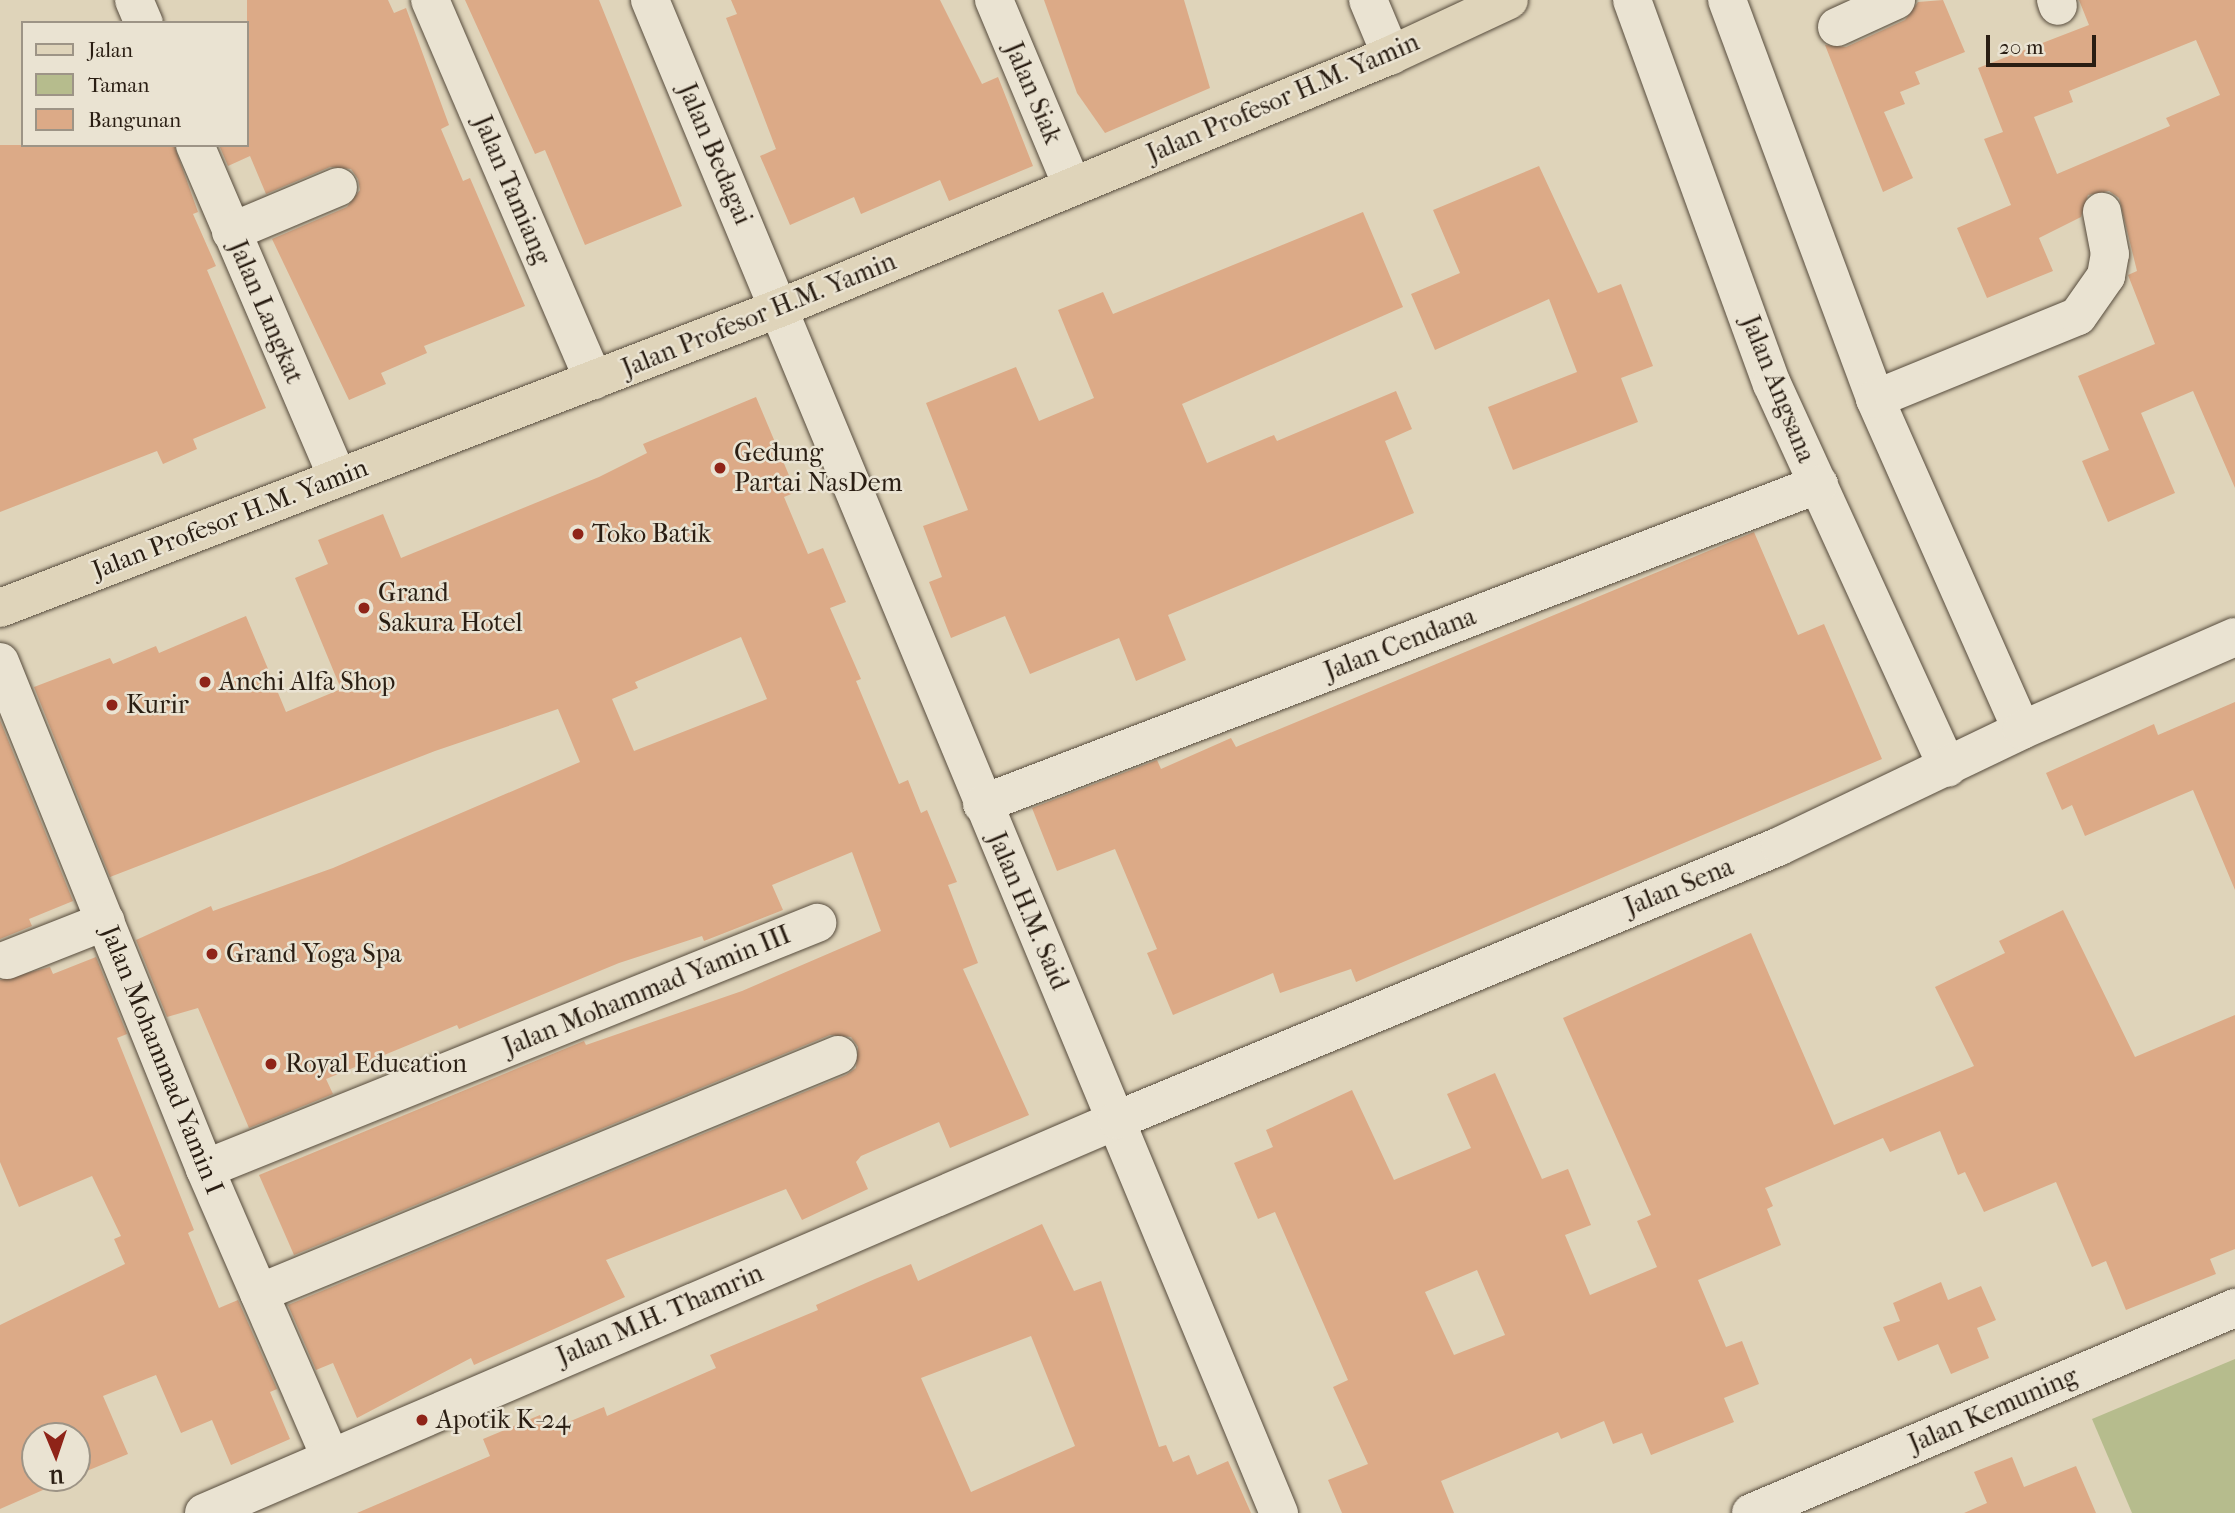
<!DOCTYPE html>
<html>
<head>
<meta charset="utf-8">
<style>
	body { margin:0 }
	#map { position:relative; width:2235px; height:1513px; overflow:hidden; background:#dfd4ba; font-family:"IM FELL French Canon",serif }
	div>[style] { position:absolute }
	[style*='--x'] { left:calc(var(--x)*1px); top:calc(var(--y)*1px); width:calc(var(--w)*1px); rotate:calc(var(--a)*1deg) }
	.green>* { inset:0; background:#b6bc8d }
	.building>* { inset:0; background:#dcaa87 }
	.roads { filter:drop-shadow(0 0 2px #574c3d) drop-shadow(0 0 2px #574c3d) }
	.minor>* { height:38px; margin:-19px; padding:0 19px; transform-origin:19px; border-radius:19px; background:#eae3d2 }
	.major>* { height:38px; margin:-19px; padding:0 19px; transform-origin:19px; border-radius:19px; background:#dfd4ba }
	.dots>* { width:19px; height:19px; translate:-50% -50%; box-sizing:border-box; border:4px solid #eae3d2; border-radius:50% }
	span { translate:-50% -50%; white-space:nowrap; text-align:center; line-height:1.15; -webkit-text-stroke:5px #eae3d2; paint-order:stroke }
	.street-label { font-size:26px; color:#2a1e13 }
	.poi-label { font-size:26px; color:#2a1e13 }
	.left { translate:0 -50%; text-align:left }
	.legend { position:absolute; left:21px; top:21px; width:228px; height:126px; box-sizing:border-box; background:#eae3d2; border:2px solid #9d9486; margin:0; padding:9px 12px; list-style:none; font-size:21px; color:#2a1e13 }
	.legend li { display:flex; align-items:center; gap:14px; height:35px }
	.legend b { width:35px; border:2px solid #9d9486 }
	.north { position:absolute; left:21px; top:1422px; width:70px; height:70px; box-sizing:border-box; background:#eae3d2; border:2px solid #9d9486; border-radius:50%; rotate:178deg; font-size:19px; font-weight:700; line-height:28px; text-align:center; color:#2a1e13 }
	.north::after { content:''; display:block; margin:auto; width:24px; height:32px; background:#8f2418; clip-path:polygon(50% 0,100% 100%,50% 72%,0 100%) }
	.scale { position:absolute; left:1986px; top:35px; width:110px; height:32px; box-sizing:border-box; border:4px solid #2a1e13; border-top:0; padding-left:9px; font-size:21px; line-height:24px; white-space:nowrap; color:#2a1e13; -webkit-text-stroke:5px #eae3d2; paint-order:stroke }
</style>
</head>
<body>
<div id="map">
	<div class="green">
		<div style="clip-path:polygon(2235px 1359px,2235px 1513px,2132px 1513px,2092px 1419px)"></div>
	</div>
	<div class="building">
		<div style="clip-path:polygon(247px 0,388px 0,394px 13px,406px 8px,449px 125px,441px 129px,463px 181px,470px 178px,525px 306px,424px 346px,427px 353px,381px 373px,386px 384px,349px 400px,272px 239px,347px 207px,360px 190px,358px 179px,351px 169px,330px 167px,266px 194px,250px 156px,228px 166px,219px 145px,247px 145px)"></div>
		<div style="clip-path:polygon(465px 0,599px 0,682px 206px,585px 245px,545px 150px,535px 154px)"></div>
		<div style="clip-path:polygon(731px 0,940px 0,982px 84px,998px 77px,1033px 166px,949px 201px,940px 180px,861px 214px,854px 197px,790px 225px,760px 156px,776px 149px,726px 18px,737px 14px)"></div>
		<div style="clip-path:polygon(1044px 0,1184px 0,1210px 88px,1105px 133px,1077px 93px)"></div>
		<div style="clip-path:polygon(1943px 0,1965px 52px,1915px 72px,1920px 84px,1900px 92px,1905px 104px,1884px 112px,1913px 178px,1883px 192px,1825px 45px,1846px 47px,1905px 20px,1918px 2px)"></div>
		<div style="clip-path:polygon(evenodd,2079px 0,2235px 0,2235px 488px,2193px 391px,2141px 413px,2175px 493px,2108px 522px,2082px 461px,2109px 450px,2078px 376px,2155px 344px,2128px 275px,2137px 271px,2119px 198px,2109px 191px,2088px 195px,2081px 217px,2039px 238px,2053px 271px,1987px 298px,1957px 228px,2011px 205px,1984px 139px,2003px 132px,1978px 68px,2089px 25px,2079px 0,2196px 40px,2220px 95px,2166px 118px,2170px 126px,2057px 174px,2034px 117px,2073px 102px,2069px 91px,2196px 40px)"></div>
		<div style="clip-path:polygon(0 145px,174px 145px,198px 212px,193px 214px,216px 266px,207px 270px,266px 408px,193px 439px,197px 449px,163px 464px,157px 451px,0 512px)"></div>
		<div style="clip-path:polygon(1539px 166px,1598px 293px,1621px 284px,1653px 366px,1621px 378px,1638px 422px,1513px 470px,1488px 407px,1577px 372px,1549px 299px,1435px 350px,1411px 294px,1460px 273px,1433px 210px)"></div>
		<div style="clip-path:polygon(1363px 212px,1403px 307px,1182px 404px,1207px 463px,1274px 435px,1277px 441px,1396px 391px,1412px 429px,1385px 441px,1414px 513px,1168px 615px,1186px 660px,1136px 681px,1119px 638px,1030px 674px,1005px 616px,951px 638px,929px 582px,942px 577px,923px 526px,968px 510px,926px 403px,1016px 367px,1039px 421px,1094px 398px,1058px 310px,1103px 292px,1113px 314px)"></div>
		<div style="clip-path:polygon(evenodd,756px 397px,796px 492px,784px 497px,808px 554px,823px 548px,846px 602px,830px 608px,861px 679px,856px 681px,899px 784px,908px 780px,921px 813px,927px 810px,957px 882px,948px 885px,978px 963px,963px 969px,1029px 1115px,950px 1148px,939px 1122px,861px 1156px,856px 1162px,868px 1189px,802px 1220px,786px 1189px,606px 1260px,625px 1297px,474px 1365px,471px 1358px,357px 1418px,333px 1363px,316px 1370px,288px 1305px,846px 1075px,856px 1068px,858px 1047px,851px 1037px,830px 1035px,294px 1255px,259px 1175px,584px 1041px,586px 1045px,742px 991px,881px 931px,852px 852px,772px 885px,783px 910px,704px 941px,702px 936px,619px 963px,459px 1029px,457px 1025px,326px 1079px,333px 1094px,249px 1128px,198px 1008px,167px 1017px,136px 940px,211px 906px,213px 911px,333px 868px,580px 762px,558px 709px,435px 751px,110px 877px,34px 687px,110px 658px,113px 664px,156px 646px,159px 653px,246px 616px,286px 712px,341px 689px,295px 578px,328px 564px,318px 540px,383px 514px,401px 558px,599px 477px,647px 453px,643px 444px,756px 397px,741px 637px,767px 699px,634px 751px,612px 699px,638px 688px,635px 682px,741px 637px)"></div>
		<div style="clip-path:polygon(1754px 532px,1798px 635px,1824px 624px,1882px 759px,1356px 982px,1351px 969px,1280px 993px,1273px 973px,1173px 1015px,1147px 953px,1157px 949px,1115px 849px,1057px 871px,1032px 808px,1157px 760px,1161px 769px,1231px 738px,1236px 747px)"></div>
		<div style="clip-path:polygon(2235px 702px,2235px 890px,2193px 790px,2085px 836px,2072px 805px,2062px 810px,2046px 773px,2154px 724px,2158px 735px)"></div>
		<div style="clip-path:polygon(0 720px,73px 901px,29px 919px,32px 926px,0 939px)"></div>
		<div style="clip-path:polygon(evenodd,2063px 910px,2135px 1057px,2235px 1015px,2235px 1249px,2210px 1259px,2216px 1274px,2126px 1310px,2106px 1261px,2092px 1267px,2056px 1182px,1984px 1212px,1965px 1172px,1958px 1175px,1940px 1131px,1890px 1152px,1883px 1138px,1765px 1188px,1773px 1206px,1767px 1209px,1781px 1245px,1698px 1280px,1726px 1347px,1742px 1341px,1759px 1384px,1724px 1398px,1734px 1422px,1651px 1455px,1642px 1433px,1613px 1444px,1604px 1421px,1561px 1439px,1558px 1432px,1441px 1481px,1454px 1513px,1342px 1513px,1328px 1480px,1368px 1464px,1333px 1387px,1348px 1380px,1275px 1212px,1258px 1219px,1234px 1163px,1273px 1147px,1266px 1130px,1352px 1090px,1394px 1180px,1471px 1148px,1447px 1094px,1495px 1073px,1542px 1179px,1568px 1169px,1591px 1225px,1565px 1235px,1590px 1295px,1657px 1267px,1637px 1221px,1651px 1215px,1563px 1018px,1751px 933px,1834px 1125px,1974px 1066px,1935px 987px,2005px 953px,1999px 941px,2063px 910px,1477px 1270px,1505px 1335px,1454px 1355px,1425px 1292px,1477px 1270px)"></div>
		<div style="clip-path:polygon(96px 957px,127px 1034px,117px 1038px,194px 1230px,188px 1233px,219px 1308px,238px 1300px,277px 1389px,270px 1392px,290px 1439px,231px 1465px,212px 1420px,181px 1433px,156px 1375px,103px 1396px,128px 1454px,77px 1475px,77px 1436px,35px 1436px,35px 1478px,70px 1478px,0 1509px,0 1325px,125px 1264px,114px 1239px,121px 1236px,92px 1176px,19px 1207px,0 1162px,0 980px,50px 967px,53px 974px)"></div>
		<div style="clip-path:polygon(evenodd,1042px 1224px,1074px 1291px,1101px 1281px,1159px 1447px,1166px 1445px,1173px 1462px,1189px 1455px,1197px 1475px,1228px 1461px,1251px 1513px,357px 1513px,490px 1456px,483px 1439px,540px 1415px,547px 1431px,604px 1407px,607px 1416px,716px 1368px,710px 1355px,818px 1310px,816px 1305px,875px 1279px,911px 1264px,918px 1281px,1042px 1224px,1031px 1336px,1075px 1446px,971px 1492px,921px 1378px,1031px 1336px)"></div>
		<div style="clip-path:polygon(1941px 1282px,1948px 1300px,1981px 1286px,1996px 1320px,1977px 1328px,1989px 1358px,1951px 1374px,1938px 1344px,1898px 1361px,1883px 1327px,1900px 1321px,1893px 1303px)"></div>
		<div style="clip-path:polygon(2012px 1457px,2024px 1487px,2076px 1466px,2096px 1513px,1964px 1513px,1987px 1503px,1974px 1472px)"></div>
	</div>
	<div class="roads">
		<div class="minor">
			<div style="--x:134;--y:0;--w:25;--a:67"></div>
			<div style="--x:430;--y:0;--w:414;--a:66.7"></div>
			<div style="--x:650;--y:0;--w:1639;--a:67.43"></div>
			<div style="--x:994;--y:0;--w:202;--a:67.2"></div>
			<div style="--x:1368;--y:0;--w:60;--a:67.3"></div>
			<div style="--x:1632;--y:0;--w:409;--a:70"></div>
			<div style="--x:1772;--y:384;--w:422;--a:65.4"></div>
			<div style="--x:1727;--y:0;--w:426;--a:69.6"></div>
			<div style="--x:1875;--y:399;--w:362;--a:66.1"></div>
			<div style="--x:2056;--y:0;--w:6;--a:72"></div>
			<div style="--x:1837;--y:27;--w:65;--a:-24.6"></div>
			<div style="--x:195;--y:145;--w:362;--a:66.8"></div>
			<div style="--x:231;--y:232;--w:116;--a:-22.8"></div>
			<div style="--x:1875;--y:399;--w:219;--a:-22.2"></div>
			<div style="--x:2078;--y:316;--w:49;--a:-55"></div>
			<div style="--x:2106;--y:276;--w:22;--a:-80"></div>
			<div style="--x:2110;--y:254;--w:43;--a:-100.8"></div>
			<div style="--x:0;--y:662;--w:547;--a:67.98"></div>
			<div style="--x:205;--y:1169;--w:313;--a:66.5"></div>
			<div style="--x:982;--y:804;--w:896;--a:-20.92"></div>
			<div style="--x:7;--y:960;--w:106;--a:-21.5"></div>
			<div style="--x:205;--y:1169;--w:660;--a:-21.9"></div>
			<div style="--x:259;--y:1293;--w:626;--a:-22.35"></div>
			<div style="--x:204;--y:1513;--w:994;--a:-23.29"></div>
			<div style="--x:1117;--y:1120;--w:717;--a:-22.45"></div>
			<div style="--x:1780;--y:846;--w:268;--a:-25.6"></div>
			<div style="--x:2022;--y:730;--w:232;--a:-23.6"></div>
			<div style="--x:1751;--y:1513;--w:526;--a:-22.96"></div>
		</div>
		<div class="major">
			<div style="--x:0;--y:608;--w:836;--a:-21.04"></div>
			<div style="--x:780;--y:308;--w:661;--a:-22.49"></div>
			<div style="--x:1391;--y:55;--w:130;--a:-25"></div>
		</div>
	</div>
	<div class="dots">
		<div style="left:720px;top:468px;background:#8f2418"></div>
		<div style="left:578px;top:534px;background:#8f2418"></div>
		<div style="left:364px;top:608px;background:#8f2418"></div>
		<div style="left:205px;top:682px;background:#8f2418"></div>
		<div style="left:112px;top:705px;background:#8f2418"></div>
		<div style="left:212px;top:954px;background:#8f2418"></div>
		<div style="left:271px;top:1064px;background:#8f2418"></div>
		<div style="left:422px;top:1420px;background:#8f2418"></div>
	</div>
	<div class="street-label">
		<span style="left:1033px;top:93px;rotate:67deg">Jalan Siak</span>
		<span style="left:1283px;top:98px;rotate:-23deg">Jalan Profesor H.M. Yamin</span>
		<span style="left:715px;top:154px;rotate:67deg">Jalan Bedagai</span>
		<span style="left:512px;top:190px;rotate:67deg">Jalan Tamiang</span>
		<span style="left:266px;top:312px;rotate:67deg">Jalan Langkat</span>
		<span style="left:759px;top:315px;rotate:-22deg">Jalan Profesor H.M. Yamin</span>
		<span style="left:1778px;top:389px;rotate:68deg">Jalan Angsana</span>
		<span style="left:230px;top:519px;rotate:-21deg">Jalan Profesor H.M. Yamin</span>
		<span style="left:1400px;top:644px;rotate:-21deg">Jalan Cendana</span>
		<span style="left:1679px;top:887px;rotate:-22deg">Jalan Sena</span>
		<span style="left:1028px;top:911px;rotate:67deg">Jalan H.M. Said</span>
		<span style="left:647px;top:991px;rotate:-22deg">Jalan Mohammad Yamin III</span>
		<span style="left:162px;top:1060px;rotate:68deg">Jalan Mohammad Yamin I</span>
		<span style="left:660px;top:1315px;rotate:-23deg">Jalan M.H. Thamrin</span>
		<span style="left:1993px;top:1410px;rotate:-23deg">Jalan Kemuning</span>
	</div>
	<div class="poi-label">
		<span class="left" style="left:734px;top:468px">Gedung<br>Partai NasDem</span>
		<span class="left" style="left:592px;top:534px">Toko Batik</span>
		<span class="left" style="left:378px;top:608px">Grand<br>Sakura Hotel</span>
		<span class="left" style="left:219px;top:682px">Anchi Alfa Shop</span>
		<span class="left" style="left:126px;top:705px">Kurir</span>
		<span class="left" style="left:226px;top:954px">Grand Yoga Spa</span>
		<span class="left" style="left:285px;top:1064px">Royal Education</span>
		<span class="left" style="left:436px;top:1420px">Apotik K-24</span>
	</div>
	<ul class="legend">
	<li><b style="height:9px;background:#dfd4ba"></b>Jalan</li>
	<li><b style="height:19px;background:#b6bc8d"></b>Taman</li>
	<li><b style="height:19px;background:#dcaa87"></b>Bangunan</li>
	</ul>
	<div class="north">U</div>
	<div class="scale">20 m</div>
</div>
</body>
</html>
